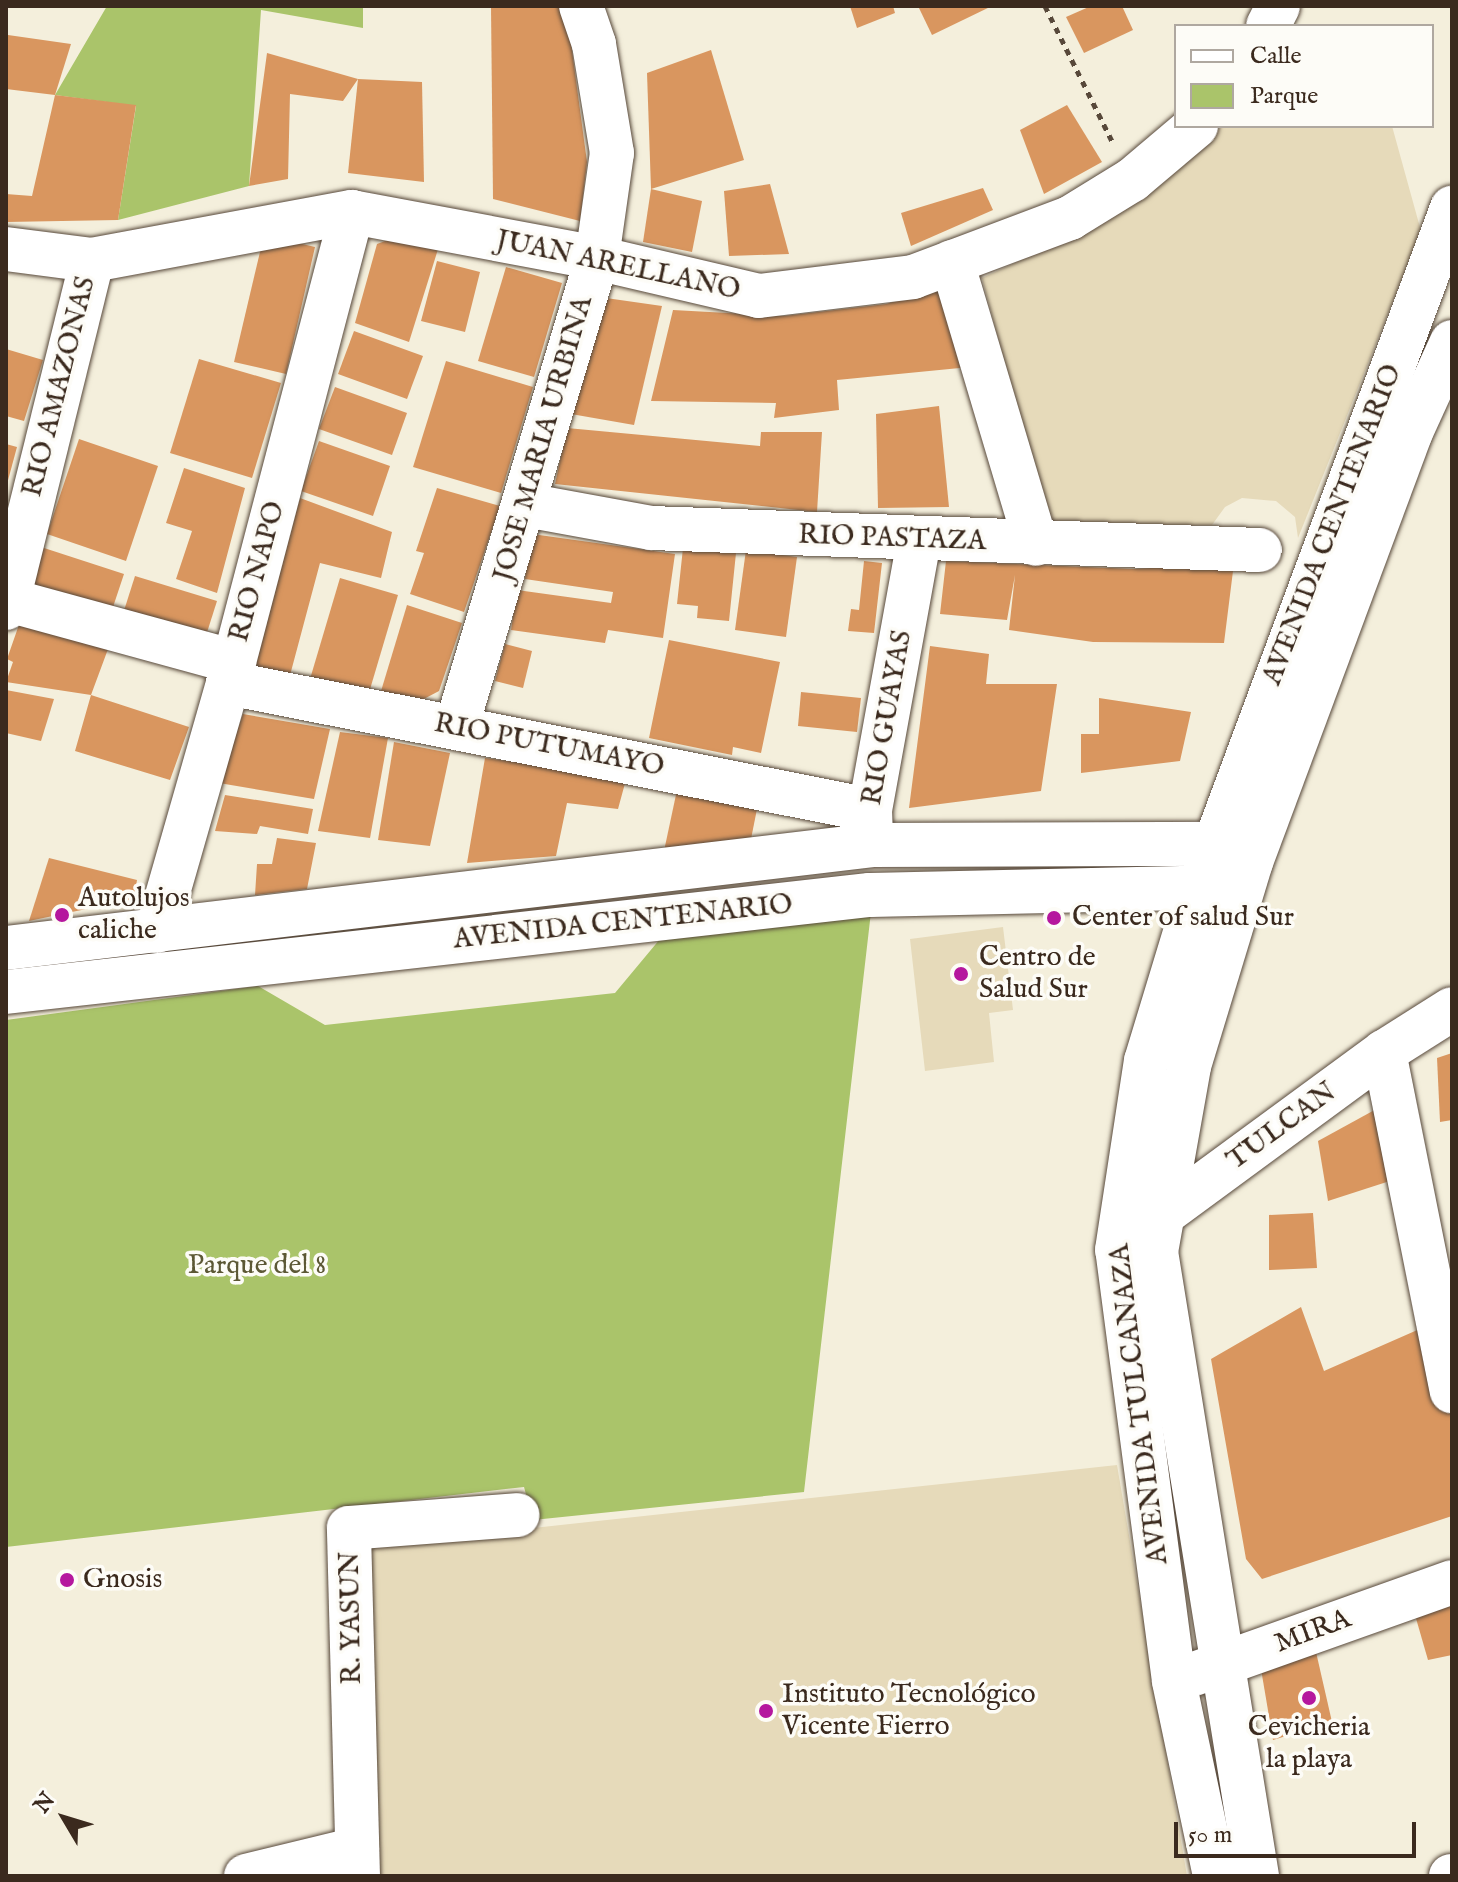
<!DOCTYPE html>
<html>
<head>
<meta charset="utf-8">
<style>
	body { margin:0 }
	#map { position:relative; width:1458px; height:1882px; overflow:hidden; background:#f4efdc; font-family:"IM FELL English",serif }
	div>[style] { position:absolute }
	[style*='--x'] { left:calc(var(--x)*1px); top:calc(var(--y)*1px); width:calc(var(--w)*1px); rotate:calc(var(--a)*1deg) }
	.built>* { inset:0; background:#e6daba }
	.green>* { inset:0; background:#aac46a }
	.building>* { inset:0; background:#d9965f }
	.path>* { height:5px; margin-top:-2.5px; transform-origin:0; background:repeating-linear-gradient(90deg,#57483a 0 6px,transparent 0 12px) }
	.roads { filter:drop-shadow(0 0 2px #57483a) drop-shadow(0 0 2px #57483a) }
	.minor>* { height:44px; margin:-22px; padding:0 22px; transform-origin:22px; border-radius:22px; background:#fff }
	.dots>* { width:22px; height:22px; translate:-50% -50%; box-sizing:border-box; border:4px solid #fdfcf7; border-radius:50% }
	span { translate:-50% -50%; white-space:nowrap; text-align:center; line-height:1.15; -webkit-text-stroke:7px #fdfcf7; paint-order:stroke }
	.street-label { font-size:28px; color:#3b2a1e }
	.poi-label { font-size:28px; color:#3b2a1e }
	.left { translate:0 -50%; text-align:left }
	.park-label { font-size:28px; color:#5c5835 }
	.frame { position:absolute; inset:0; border:8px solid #3b2a1e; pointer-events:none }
	.legend { position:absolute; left:1174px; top:24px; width:260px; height:104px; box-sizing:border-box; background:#fdfcf7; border:2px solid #afa8a0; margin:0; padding:10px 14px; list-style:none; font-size:24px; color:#3b2a1e }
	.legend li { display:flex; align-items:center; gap:16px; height:40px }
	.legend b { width:40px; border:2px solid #afa8a0 }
	.north { position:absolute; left:24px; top:1778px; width:80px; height:80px; -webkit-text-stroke:6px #fdfcf7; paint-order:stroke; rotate:308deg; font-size:22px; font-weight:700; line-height:32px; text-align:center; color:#3b2a1e }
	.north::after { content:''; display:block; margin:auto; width:28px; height:36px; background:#3b2a1e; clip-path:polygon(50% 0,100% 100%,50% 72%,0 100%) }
	.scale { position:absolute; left:1174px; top:1822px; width:242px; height:36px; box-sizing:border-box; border:4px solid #3b2a1e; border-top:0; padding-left:10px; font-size:24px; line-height:28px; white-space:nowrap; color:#3b2a1e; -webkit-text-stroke:6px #fdfcf7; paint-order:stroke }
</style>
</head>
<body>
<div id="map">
	<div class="built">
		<div style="clip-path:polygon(1217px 126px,1392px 126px,1421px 231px,1298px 538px,1295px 517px,1276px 501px,1242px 498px,1225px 507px,1212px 525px,1048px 525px,982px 278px,1045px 249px,1178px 168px)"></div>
		<div style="clip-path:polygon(1003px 927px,1013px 1010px,989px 1013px,994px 1062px,925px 1071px,910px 939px)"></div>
		<div style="clip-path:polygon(1117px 1465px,1187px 1876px,379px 1876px,366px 1546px)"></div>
	</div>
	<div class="green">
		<div style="clip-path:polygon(107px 6px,363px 6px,363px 28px,261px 10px,249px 186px,118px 220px,136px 106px,55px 95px)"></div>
		<div style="clip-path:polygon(871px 912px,804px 1492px,533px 1520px,524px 1487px,6px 1547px,6px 1020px,258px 986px,325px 1025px,615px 993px,660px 939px)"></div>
	</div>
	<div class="building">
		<div style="clip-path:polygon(491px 6px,566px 6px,587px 162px,580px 221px,493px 199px)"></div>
		<div style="clip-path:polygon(850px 6px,893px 6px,895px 13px,857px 28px)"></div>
		<div style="clip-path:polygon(918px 6px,992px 6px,932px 35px)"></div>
		<div style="clip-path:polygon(1091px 6px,1122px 6px,1133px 30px,1084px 53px,1066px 17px)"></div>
		<div style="clip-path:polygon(8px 35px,71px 44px,55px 95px,6px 89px)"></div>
		<div style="clip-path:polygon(711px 50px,744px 160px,651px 189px,647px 73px)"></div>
		<div style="clip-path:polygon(267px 53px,358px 79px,343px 101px,290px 94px,288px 179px,249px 186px)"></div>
		<div style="clip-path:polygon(358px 79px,422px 82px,424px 182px,348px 173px)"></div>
		<div style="clip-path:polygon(55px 95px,136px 105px,118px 220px,6px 222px,6px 194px,32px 196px)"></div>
		<div style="clip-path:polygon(1067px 105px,1102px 162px,1044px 194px,1020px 130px)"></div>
		<div style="clip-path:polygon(770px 184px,789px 254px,729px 256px,724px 191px)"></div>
		<div style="clip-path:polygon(983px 188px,993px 210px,911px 246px,901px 213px)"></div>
		<div style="clip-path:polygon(651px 189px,702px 201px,692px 252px,643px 242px)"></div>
		<div style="clip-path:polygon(264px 235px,315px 247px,286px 374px,234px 362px)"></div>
		<div style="clip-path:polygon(396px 237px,439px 246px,409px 342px,355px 323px,377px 244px)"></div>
		<div style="clip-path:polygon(437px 261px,480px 272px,465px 332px,421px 321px)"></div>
		<div style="clip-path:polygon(506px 267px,562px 283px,534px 377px,478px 361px)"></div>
		<div style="clip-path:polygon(945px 286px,970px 367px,837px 380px,839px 410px,774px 418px,776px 403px,651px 401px,673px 310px,784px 316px,886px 304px)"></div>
		<div style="clip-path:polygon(606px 298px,662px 306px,634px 425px,571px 414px)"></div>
		<div style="clip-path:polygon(354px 331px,423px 356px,407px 399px,338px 374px)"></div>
		<div style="clip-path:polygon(6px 349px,43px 360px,24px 421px,6px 416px)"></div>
		<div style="clip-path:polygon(199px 359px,281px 383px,252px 478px,170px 453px)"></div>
		<div style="clip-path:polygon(446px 361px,533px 387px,501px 493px,413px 467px)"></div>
		<div style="clip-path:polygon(335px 387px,407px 413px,392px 455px,319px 429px)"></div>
		<div style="clip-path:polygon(939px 406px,949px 507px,878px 508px,876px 414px)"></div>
		<div style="clip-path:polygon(567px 428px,760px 446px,761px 432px,822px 432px,817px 512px,555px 484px)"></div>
		<div style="clip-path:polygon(79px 439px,158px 466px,126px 561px,47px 534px)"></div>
		<div style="clip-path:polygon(319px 441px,390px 466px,373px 516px,301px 491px)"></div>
		<div style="clip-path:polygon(6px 444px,17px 447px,7px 484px,6px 483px)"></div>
		<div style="clip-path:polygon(184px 468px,245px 488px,217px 593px,176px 579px,192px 531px,166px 523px)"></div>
		<div style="clip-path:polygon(437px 488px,500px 506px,464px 612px,410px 594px,424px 553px,416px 551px)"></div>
		<div style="clip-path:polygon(300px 498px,392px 532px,381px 578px,320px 563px,289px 679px,254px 671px)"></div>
		<div style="clip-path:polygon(532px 534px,675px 554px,663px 638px,608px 630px,605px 643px,511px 630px,517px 590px,611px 603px,613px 592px,525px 579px)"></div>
		<div style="clip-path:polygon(41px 547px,124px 574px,109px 619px,26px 592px)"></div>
		<div style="clip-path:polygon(683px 548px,736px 553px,729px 621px,697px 618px,698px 606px,677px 604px)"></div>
		<div style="clip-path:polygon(746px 550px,797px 557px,786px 637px,735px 630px)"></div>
		<div style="clip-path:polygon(864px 561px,882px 563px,874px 633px,848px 631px,851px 609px,859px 610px)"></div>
		<div style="clip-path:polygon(946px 561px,1134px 569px,1234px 563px,1224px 643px,1093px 642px,1009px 630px,1015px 575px,1007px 620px,940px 614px)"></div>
		<div style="clip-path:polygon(135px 576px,217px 601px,203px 645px,121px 620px)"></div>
		<div style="clip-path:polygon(340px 578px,398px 595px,368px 696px,310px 679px)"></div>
		<div style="clip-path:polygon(407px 605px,462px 623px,439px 691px,420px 701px,378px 701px)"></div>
		<div style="clip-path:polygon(22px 616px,111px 641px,91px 695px,189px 727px,170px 780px,75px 751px,91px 695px,6px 682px,13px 662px,7px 659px)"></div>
		<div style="clip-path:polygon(669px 640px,780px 662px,761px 753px,733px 747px,732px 755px,649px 738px)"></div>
		<div style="clip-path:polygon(505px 644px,532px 651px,523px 688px,495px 681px)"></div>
		<div style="clip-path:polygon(930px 646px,989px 654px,986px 684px,1057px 684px,1041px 791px,909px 808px)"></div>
		<div style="clip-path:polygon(6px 690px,54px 699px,41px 741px,6px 733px)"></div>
		<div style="clip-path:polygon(801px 692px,861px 698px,857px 732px,798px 726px)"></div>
		<div style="clip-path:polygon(1099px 698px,1191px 712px,1180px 761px,1081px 773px,1081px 734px,1099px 734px)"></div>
		<div style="clip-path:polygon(243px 714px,330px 729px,314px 799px,219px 783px)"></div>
		<div style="clip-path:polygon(340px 732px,388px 738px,370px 838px,318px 831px)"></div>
		<div style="clip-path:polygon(394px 742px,450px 753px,430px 846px,378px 840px)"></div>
		<div style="clip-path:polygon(485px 758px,627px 776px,618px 809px,567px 803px,556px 856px,467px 863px)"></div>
		<div style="clip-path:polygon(677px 790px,758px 804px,751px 839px,664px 851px)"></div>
		<div style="clip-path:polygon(225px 795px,313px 809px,308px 834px,260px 826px,257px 834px,215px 831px)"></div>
		<div style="clip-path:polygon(277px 838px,316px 843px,307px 889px,255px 895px,257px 864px,272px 864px)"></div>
		<div style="clip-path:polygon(49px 858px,137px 880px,134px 899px,29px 921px)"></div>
		<div style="clip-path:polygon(1452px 1053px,1452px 1120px,1440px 1122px,1437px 1058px)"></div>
		<div style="clip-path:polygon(1380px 1107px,1396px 1179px,1328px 1201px,1318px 1141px)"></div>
		<div style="clip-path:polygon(1313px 1213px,1317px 1268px,1269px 1270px,1269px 1215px)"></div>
		<div style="clip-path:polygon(1301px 1307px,1324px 1371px,1431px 1324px,1452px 1424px,1452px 1516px,1262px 1579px,1246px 1559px,1211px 1359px)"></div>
		<div style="clip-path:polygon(1452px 1598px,1452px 1655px,1428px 1660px,1413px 1608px)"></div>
		<div style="clip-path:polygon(1316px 1652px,1332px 1722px,1273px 1740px,1261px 1669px)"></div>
	</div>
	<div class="path">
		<div style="--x:1045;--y:6;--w:155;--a:63.6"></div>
	</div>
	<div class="roads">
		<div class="minor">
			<div style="--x:1268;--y:26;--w:22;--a:-63"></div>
			<div style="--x:6;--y:249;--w:87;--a:7.3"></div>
			<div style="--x:92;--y:260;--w:264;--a:-10.5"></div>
			<div style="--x:352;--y:212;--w:249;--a:10.6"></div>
			<div style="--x:597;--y:258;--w:166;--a:13.2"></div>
			<div style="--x:759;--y:296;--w:155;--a:-7"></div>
			<div style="--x:913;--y:277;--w:168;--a:-20.6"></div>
			<div style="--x:1070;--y:218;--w:73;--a:-31.5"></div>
			<div style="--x:1132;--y:180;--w:84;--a:-40.2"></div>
			<div style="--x:952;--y:262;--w:294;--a:73.4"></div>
			<div style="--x:526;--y:505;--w:127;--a:10.4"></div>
			<div style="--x:651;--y:528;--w:609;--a:2.07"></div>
			<div style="--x:8;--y:600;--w:234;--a:15.3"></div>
			<div style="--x:6;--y:608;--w:358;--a:-76.1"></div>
			<div style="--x:228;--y:683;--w:654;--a:11.19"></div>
			<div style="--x:456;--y:728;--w:491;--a:-73.3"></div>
			<div style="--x:597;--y:258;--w:106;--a:-81.9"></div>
			<div style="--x:612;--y:153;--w:110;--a:-99.4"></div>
			<div style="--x:594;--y:44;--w:40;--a:-108.9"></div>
			<div style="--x:871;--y:838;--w:28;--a:-92"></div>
			<div style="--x:870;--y:810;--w:273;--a:-79.7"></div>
			<div style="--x:157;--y:931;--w:280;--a:-74"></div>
			<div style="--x:234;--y:662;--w:465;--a:-75.3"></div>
			<div style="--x:6;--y:948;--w:872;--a:-6.78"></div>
			<div style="--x:872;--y:845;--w:367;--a:-0.2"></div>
			<div style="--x:6;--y:992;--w:869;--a:-6.41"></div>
			<div style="--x:870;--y:895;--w:356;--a:-1.3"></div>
			<div style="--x:1384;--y:1052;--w:346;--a:78.7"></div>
			<div style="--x:1151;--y:1223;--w:289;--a:-36.3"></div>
			<div style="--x:1384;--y:1052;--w:80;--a:-32.3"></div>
			<div style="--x:1194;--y:1674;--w:274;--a:-19.6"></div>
			<div style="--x:246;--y:1876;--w:114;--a:-13.7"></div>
			<div style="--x:358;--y:1876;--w:348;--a:-91.5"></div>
			<div style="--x:349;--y:1528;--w:169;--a:-4.4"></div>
			<div style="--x:1215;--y:1876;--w:199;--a:-101.9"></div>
			<div style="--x:1174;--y:1681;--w:435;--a:-97.5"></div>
			<div style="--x:1117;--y:1250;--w:191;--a:-81.3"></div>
			<div style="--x:1146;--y:1061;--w:182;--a:-73.1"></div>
			<div style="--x:1199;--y:887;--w:725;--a:-69.56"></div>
			<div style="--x:1257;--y:1876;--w:632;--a:-99.19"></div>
			<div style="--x:1156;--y:1252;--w:189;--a:-79.9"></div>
			<div style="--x:1189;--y:1066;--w:213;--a:-73.1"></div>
			<div style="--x:1251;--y:862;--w:457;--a:-69.6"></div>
			<div style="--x:1410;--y:434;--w:101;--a:-65.5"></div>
			<div style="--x:1451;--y:1876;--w:1;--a:0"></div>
		</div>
	</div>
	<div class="dots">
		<div style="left:62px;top:915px;background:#b5179e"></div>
		<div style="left:1054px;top:918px;background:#b5179e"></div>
		<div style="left:961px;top:974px;background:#b5179e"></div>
		<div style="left:67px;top:1580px;background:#b5179e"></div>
		<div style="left:1309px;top:1698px;background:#b5179e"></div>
		<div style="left:766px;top:1711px;background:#b5179e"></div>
	</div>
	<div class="street-label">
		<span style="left:618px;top:266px;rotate:12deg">JUAN ARELLANO</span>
		<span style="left:60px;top:387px;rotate:-76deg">RIO AMAZONAS</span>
		<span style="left:544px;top:439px;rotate:-74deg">JOSE MARIA URBINA</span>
		<span style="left:1333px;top:525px;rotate:-69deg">AVENIDA CENTENARIO</span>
		<span style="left:892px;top:539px;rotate:2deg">RIO PASTAZA</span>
		<span style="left:258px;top:572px;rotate:-75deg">RIO NAPO</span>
		<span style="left:888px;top:718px;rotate:-80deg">RIO GUAYAS</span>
		<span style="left:549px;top:746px;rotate:11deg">RIO PUTUMAYO</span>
		<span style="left:623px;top:923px;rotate:-6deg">AVENIDA CENTENARIO</span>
		<span style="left:1282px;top:1127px;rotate:-36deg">TULCAN</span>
		<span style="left:1140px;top:1404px;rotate:-97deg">AVENIDA TULCANAZA</span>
		<span style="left:352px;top:1618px;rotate:-91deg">R. YASUN</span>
		<span style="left:1313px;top:1632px;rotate:-20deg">MIRA</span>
	</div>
	<div class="poi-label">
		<span class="left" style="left:78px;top:915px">Autolujos<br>caliche</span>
		<span class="left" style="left:1072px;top:918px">Center of salud Sur</span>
		<span class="left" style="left:979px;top:974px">Centro de<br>Salud Sur</span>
		<span class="left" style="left:83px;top:1580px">Gnosis</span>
		<span class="left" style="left:782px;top:1711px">Instituto Tecnológico<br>Vicente Fierro</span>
		<span style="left:1309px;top:1744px">Cevicheria<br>la playa</span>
	</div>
	<div class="park-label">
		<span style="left:257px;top:1266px">Parque del 8</span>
	</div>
	<div class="frame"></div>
	<ul class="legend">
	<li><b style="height:10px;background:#fff"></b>Calle</li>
	<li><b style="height:22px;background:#aac46a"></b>Parque</li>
	</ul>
	<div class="north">N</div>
	<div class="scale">50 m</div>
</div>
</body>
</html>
